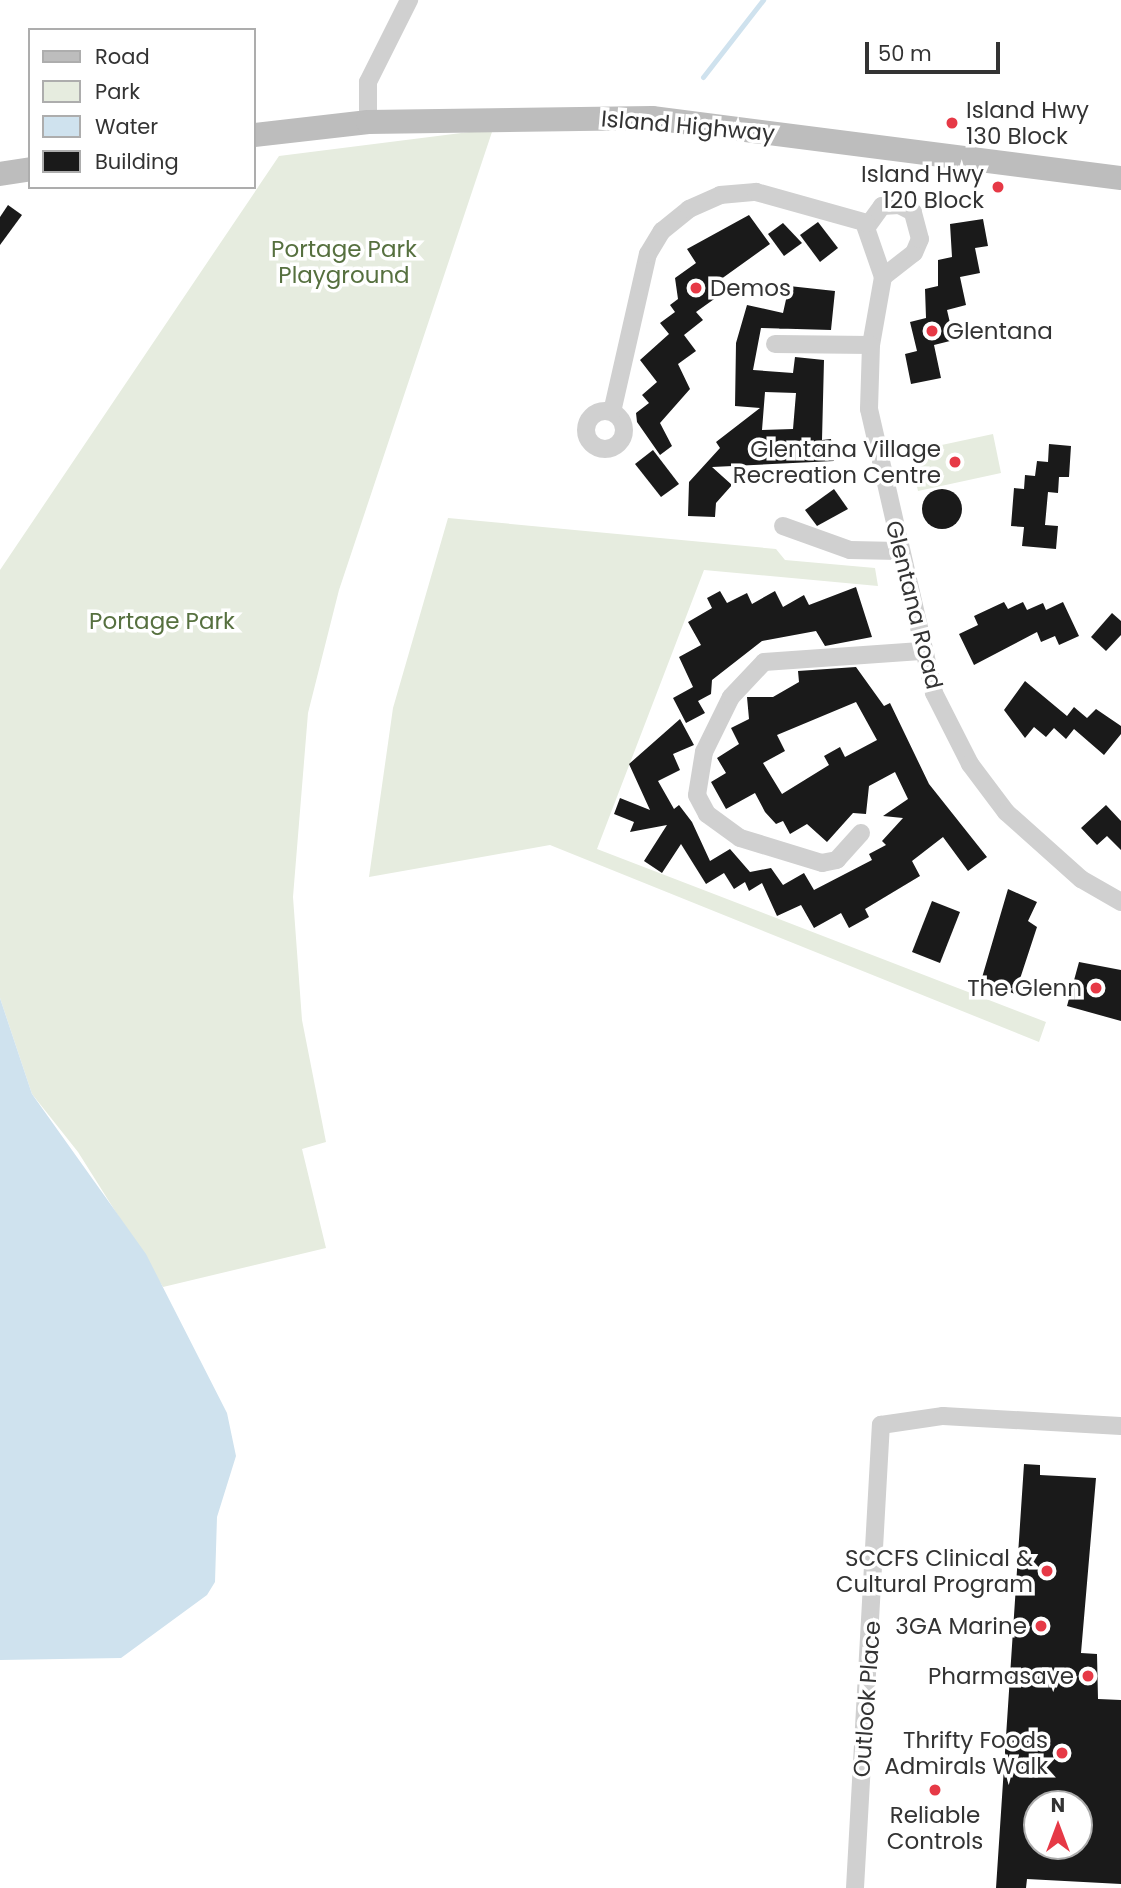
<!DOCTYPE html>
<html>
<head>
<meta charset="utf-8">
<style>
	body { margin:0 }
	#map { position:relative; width:1121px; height:1888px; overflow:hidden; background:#fff; font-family:Poppins,sans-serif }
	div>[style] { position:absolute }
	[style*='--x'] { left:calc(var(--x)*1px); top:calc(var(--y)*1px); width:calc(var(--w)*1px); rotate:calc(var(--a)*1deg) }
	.green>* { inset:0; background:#e6ecdf }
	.water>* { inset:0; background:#cfe2ee }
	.stream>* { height:5px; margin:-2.5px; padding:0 2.5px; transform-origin:2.5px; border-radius:2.5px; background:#cfe2ee }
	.building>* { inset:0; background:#1a1a1a }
	.round { border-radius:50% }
	.minor>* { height:18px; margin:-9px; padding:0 9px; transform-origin:9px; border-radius:9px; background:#d0d0d0 }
	.minor>.ring { margin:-9px; padding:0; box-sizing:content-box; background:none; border:18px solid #d0d0d0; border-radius:50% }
	.secondary>* { height:24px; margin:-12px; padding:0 12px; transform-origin:12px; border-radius:12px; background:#bdbdbd }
	.dots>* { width:19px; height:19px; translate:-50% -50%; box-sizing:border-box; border:4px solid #fff; border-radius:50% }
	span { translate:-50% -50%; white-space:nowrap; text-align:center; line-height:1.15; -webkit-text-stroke:7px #fff; paint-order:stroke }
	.poi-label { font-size:23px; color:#333 }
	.left { translate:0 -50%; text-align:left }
	.right { translate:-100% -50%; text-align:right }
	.street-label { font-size:23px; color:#333 }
	.park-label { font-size:23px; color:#56703f }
	.legend { position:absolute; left:28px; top:28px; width:228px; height:161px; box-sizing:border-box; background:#fff; border:2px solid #adadad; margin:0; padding:9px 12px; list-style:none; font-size:21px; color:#333 }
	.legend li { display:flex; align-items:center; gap:14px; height:35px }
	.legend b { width:35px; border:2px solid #adadad }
	.north { position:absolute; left:1023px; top:1790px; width:70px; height:70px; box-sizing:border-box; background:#fff; border:2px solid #adadad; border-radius:50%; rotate:0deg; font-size:19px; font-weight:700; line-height:28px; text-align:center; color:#333 }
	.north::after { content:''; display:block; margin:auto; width:24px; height:32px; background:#e63946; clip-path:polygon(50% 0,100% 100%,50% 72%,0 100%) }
	.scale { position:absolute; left:865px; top:42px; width:135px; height:32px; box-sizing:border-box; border:4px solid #333; border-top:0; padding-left:9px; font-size:21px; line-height:24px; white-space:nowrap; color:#333; -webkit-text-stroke:5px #fff; paint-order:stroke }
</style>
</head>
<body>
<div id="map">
	<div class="green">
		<div style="clip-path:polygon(493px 129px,339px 590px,308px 713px,293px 897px,302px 1020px,326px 1142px,302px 1149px,326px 1248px,163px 1287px,78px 1152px,32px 1094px,0 998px,0 570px,279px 156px)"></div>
		<div style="clip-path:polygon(993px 434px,1001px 473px,918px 491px,909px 452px)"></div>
		<div style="clip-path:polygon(448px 518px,776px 549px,785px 560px,875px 568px,878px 586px,704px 570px,597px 849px,1046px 1022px,1039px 1042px,550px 845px,369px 877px,393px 708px)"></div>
	</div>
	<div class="water">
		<div style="clip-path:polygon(0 998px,32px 1094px,146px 1254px,227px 1413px,236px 1456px,217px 1517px,215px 1582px,207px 1595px,121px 1658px,0 1660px)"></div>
	</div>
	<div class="stream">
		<div style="--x:703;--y:77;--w:98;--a:-52.1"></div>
	</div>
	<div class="building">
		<div style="clip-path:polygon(8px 205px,22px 215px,0 245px,0 217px)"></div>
		<div style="clip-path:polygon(749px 215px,770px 244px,710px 287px,717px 297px,696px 312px,703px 320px,684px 335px,696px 351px,678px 364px,690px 389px,660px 423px,672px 446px,660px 455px,637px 422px,636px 413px,649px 403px,642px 395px,657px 382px,640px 360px,669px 334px,660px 323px,675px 312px,670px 305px,678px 299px,675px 278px,696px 263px,687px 249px)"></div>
		<div style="clip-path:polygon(983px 219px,988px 246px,975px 248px,980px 273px,960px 277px,966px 305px,947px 310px,954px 340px,934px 345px,941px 378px,911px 384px,905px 354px,917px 351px,910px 322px,926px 318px,925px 289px,938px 286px,938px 260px,952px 257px,950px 224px)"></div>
		<div style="clip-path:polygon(818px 222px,838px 248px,820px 262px,800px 235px)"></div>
		<div style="clip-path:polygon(783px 223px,802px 243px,784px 256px,768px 234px)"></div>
		<div style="clip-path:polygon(evenodd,789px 286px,835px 291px,831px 330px,761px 328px,753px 370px,793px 373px,795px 357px,824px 360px,822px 440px,831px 439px,834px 461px,712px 467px,732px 485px,716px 503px,715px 517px,688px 516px,689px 482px,720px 448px,716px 442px,760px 408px,735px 406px,736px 343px,747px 305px,783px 313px,789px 286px,765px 392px,796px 393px,793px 429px,762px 430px,765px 392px)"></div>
		<div style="clip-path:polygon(1049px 444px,1071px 446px,1069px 477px,1059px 477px,1058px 493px,1048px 492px,1045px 525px,1058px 526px,1056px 549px,1022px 546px,1024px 527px,1011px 526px,1014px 488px,1024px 489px,1025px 475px,1035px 476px,1037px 461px,1048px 462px)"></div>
		<div style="clip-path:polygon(653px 450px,679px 484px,661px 497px,635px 464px)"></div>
		<div style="clip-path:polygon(834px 489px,848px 509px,817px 526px,805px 510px)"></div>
		<div class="round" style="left:922px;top:489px;width:40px;height:40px"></div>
		<div style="clip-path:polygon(856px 587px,872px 637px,825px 646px,816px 631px,762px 641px,712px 680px,711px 694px,698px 701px,705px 713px,686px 723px,673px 698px,693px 687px,679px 657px,701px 645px,688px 622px,712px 608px,707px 598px,720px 591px,727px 603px,747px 593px,752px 604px,775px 591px,783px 607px,804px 595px,809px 605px)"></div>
		<div style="clip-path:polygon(1004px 602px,1008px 609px,1023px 602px,1027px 610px,1043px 603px,1046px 610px,1063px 602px,1079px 636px,1059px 645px,1055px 636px,1041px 642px,1037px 632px,974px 665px,959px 634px,978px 625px,974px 616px)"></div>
		<div style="clip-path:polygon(1112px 613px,1121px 621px,1121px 635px,1106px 651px,1091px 637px)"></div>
		<div style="clip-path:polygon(evenodd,856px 667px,884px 706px,890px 703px,929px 784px,987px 857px,968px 871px,943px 837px,912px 861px,920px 876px,865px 909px,869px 917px,849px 928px,841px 913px,814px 928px,801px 905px,777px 916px,762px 883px,749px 891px,745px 882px,734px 889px,724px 873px,706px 884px,681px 844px,662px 873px,644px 861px,667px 825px,630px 832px,634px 822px,614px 814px,620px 798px,650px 810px,629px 764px,680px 719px,694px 745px,673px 754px,680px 770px,658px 781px,674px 809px,679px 805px,692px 822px,710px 861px,730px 849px,750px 872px,771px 868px,783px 885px,804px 873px,814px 890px,872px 860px,869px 854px,886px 845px,882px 841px,903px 818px,883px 816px,908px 799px,895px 772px,869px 786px,866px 814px,853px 813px,827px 842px,807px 824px,790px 834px,783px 821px,776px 824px,765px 812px,755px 793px,726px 809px,711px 782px,726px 773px,717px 758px,739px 744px,731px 728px,749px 719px,747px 697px,773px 697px,799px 682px,798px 671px,856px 667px,856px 702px,877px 740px,845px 757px,840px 747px,824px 756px,829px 765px,782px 794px,763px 763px,785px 751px,777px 735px,856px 702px)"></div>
		<div style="clip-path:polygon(1025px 681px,1067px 716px,1074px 707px,1087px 718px,1096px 709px,1121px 726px,1121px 734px,1104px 755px,1074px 729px,1066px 739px,1054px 728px,1046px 737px,1034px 727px,1025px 738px,1004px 710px)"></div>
		<div style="clip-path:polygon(1106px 805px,1121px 821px,1121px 850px,1107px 836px,1097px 845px,1081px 828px)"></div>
		<div style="clip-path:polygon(1008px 889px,1037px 902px,1028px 921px,1037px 927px,1015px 994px,981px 981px)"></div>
		<div style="clip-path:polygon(932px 901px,960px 912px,940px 963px,912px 952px)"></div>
		<div style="clip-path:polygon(1079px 962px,1121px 970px,1121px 1021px,1067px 1006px)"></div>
		<div style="clip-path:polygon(evenodd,1024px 1464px,1040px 1465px,1040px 1475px,1096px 1478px,1081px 1653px,1097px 1654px,1098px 1699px,1121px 1700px,1121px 1884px,1027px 1879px,1026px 1888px,996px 1888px,1024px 1464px,1037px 1804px,1079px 1804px,1079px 1846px,1037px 1846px,1037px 1804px)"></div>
	</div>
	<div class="minor">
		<div style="--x:368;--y:122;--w:40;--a:-90"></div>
		<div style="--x:368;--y:82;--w:92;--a:-63.4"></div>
		<div style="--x:883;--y:277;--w:39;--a:-38"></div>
		<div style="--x:914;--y:253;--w:15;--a:-67"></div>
		<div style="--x:920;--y:239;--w:28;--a:-105"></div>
		<div style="--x:913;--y:212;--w:16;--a:-153"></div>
		<div style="--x:899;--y:205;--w:17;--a:177"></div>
		<div style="--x:882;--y:206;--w:27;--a:126"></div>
		<div style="--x:866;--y:228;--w:52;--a:70.9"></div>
		<div style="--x:883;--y:277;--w:69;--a:100"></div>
		<div style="--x:871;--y:345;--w:64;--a:91.8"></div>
		<div style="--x:869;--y:409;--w:291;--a:77.1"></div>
		<div style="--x:934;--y:693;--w:80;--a:63.1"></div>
		<div style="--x:970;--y:764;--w:60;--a:53.1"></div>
		<div style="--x:1006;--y:812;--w:101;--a:41.8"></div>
		<div style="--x:1081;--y:879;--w:46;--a:29.9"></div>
		<div style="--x:775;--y:344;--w:96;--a:0.6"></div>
		<div class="ring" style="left:586px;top:411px;width:20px;height:20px"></div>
		<div style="--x:612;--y:412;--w:162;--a:-77.2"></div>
		<div style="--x:648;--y:254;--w:27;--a:-59"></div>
		<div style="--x:662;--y:231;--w:35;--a:-39"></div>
		<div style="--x:689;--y:209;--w:34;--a:-24"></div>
		<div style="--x:720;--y:195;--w:36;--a:-5"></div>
		<div style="--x:756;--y:192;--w:115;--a:15.6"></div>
		<div style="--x:783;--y:526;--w:71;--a:19.7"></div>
		<div style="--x:850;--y:550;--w:49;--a:1.2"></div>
		<div style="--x:861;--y:833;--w:36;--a:132"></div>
		<div style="--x:837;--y:860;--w:15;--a:169"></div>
		<div style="--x:822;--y:863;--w:86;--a:-163"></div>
		<div style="--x:740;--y:838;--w:41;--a:-144"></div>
		<div style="--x:707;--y:814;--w:21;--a:-118"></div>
		<div style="--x:697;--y:795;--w:44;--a:-80.8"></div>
		<div style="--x:704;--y:752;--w:61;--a:-63.9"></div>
		<div style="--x:731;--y:697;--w:48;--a:-46.7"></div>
		<div style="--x:764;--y:662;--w:157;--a:-4"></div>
		<div style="--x:855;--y:1888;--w:464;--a:-86.8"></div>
		<div style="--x:881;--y:1425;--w:63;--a:-8.3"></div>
		<div style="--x:943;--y:1416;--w:178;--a:3.2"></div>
	</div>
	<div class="secondary">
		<div style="--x:254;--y:135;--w:115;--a:-6.5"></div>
		<div style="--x:368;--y:122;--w:284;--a:-0.8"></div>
		<div style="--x:652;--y:118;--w:473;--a:7.3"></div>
		<div style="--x:0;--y:174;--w:30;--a:-9"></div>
	</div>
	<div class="dots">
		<div style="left:952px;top:123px;background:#e63946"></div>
		<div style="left:998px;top:187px;background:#e63946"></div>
		<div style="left:696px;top:288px;background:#e63946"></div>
		<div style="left:932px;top:331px;background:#e63946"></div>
		<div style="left:955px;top:462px;background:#e63946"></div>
		<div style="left:1096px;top:988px;background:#e63946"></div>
		<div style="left:1047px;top:1571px;background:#e63946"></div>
		<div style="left:1041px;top:1626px;background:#e63946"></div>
		<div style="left:1088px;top:1676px;background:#e63946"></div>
		<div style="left:1062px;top:1753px;background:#e63946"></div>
		<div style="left:935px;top:1790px;background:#e63946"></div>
	</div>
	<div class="poi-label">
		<span class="left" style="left:966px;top:123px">Island Hwy<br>130 Block</span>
		<span class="right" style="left:984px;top:187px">Island Hwy<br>120 Block</span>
		<span class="left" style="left:710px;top:288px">Demos</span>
		<span class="left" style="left:946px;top:331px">Glentana</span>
		<span class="right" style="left:941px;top:462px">Glentana Village<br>Recreation Centre</span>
		<span class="right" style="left:1082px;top:988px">The Glenn</span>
		<span class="right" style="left:1033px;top:1571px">SCCFS Clinical &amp;<br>Cultural Program</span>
		<span class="right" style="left:1027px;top:1626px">3GA Marine</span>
		<span class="right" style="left:1074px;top:1676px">Pharmasave</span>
		<span class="right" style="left:1048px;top:1753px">Thrifty Foods<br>Admirals Walk</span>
		<span style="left:935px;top:1828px">Reliable<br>Controls</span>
	</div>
	<div class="street-label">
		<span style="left:688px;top:126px;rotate:5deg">Island Highway</span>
		<span style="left:914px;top:605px;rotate:76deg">Glentana Road</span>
		<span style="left:867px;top:1699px;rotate:-86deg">Outlook Place</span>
	</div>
	<div class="park-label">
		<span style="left:344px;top:262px">Portage Park<br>Playground</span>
		<span style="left:162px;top:621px">Portage Park</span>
	</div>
	<ul class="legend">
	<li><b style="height:9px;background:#bdbdbd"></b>Road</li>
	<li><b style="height:19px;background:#e6ecdf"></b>Park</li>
	<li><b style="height:19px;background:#cfe2ee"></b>Water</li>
	<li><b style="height:19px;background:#1a1a1a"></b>Building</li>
	</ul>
	<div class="north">N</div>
	<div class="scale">50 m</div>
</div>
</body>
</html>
